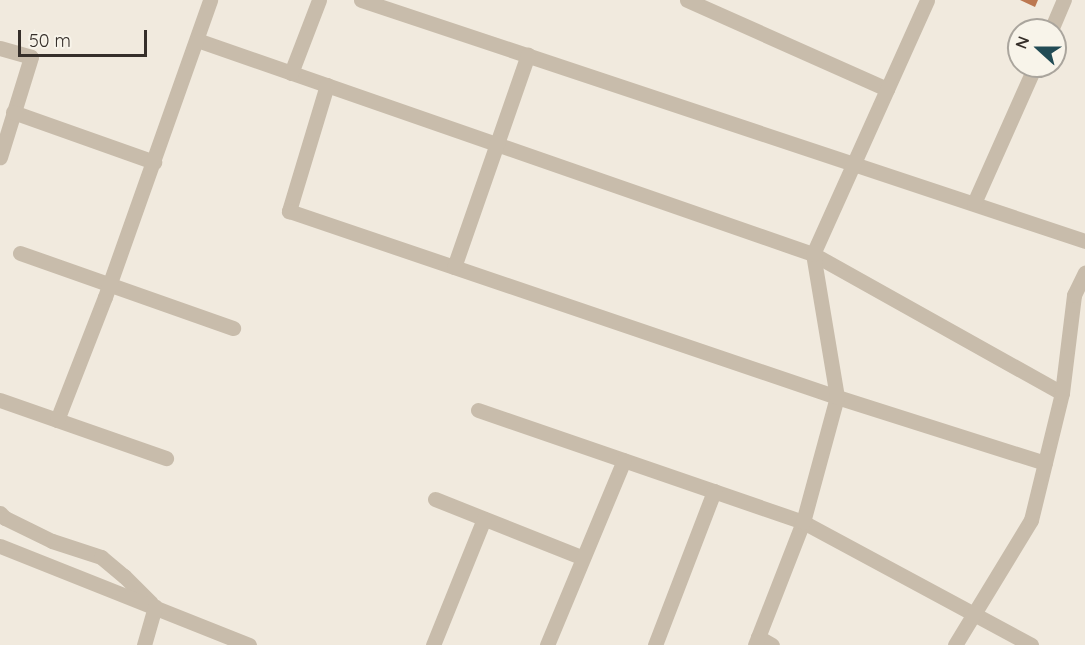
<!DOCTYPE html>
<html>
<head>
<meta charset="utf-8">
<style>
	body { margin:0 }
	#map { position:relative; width:1085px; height:645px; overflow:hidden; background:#f1eade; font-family:Quicksand,sans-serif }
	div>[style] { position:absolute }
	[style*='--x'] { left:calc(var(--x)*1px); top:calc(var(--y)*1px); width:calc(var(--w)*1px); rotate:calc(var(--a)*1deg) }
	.building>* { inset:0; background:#bc7851 }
	.street>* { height:15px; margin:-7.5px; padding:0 7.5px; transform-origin:7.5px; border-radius:7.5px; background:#c8bcab }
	span { translate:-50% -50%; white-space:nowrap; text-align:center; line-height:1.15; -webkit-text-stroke:4.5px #f8f4ea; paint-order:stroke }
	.north { position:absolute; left:1007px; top:18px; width:60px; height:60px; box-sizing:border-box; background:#f8f4ea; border:2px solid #aaa59d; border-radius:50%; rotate:291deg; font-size:16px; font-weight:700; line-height:24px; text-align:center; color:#362f2a }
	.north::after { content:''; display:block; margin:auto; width:21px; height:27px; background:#224b55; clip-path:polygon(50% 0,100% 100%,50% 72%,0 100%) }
	.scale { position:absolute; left:18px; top:30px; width:129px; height:27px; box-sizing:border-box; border:3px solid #362f2a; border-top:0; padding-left:8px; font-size:18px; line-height:21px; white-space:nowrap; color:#362f2a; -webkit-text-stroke:4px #f8f4ea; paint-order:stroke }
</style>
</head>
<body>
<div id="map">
	<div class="building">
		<div style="clip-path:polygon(1020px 0,1038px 0,1035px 7px)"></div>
	</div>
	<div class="street">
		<div style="--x:361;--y:0;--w:763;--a:18.41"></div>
		<div style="--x:687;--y:0;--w:219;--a:24"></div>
		<div style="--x:1051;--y:30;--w:33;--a:-67"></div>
		<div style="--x:197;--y:40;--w:652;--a:19.16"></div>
		<div style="--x:813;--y:254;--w:285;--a:29.2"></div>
		<div style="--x:0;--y:48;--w:32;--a:16"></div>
		<div style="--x:31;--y:57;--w:105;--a:107.2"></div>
		<div style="--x:291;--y:73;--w:78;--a:-69"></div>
		<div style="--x:327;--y:85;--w:132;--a:106.8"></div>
		<div style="--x:289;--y:211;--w:579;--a:18.75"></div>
		<div style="--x:837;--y:397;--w:218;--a:17.6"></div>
		<div style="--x:13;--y:112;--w:150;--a:19.5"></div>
		<div style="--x:974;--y:203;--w:150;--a:-66"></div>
		<div style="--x:20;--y:253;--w:226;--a:19.4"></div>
		<div style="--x:454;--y:267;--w:225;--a:-70.8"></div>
		<div style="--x:0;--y:400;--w:176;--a:19.3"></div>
		<div style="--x:478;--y:410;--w:344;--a:19"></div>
		<div style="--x:803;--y:522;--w:259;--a:28.3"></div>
		<div style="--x:57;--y:420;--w:132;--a:-68.7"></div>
		<div style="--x:105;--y:297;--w:315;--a:-70.5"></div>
		<div style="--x:435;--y:499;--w:159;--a:21.7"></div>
		<div style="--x:0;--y:513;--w:7;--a:45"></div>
		<div style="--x:5;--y:518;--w:52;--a:26.1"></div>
		<div style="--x:52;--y:541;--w:52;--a:18.1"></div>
		<div style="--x:101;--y:557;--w:30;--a:40"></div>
		<div style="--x:124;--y:576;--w:38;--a:45"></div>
		<div style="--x:0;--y:546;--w:268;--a:21.7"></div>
		<div style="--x:758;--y:637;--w:16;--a:30"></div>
		<div style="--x:144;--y:645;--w:40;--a:-74"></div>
		<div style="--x:433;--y:645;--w:136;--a:-68"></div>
		<div style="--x:547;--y:645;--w:200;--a:-67.4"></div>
		<div style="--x:655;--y:645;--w:165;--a:-69"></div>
		<div style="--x:755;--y:645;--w:132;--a:-68.7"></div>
		<div style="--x:803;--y:522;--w:130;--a:-74.8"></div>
		<div style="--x:837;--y:397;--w:145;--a:-99.5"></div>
		<div style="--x:813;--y:254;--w:278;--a:-65.8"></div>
		<div style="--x:955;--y:645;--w:146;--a:-58.7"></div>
		<div style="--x:1031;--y:520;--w:131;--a:-76.3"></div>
		<div style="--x:1062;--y:393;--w:99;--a:-83"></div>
		<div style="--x:1074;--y:295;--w:25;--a:-64"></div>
	</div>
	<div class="north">N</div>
	<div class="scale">50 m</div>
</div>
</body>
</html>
